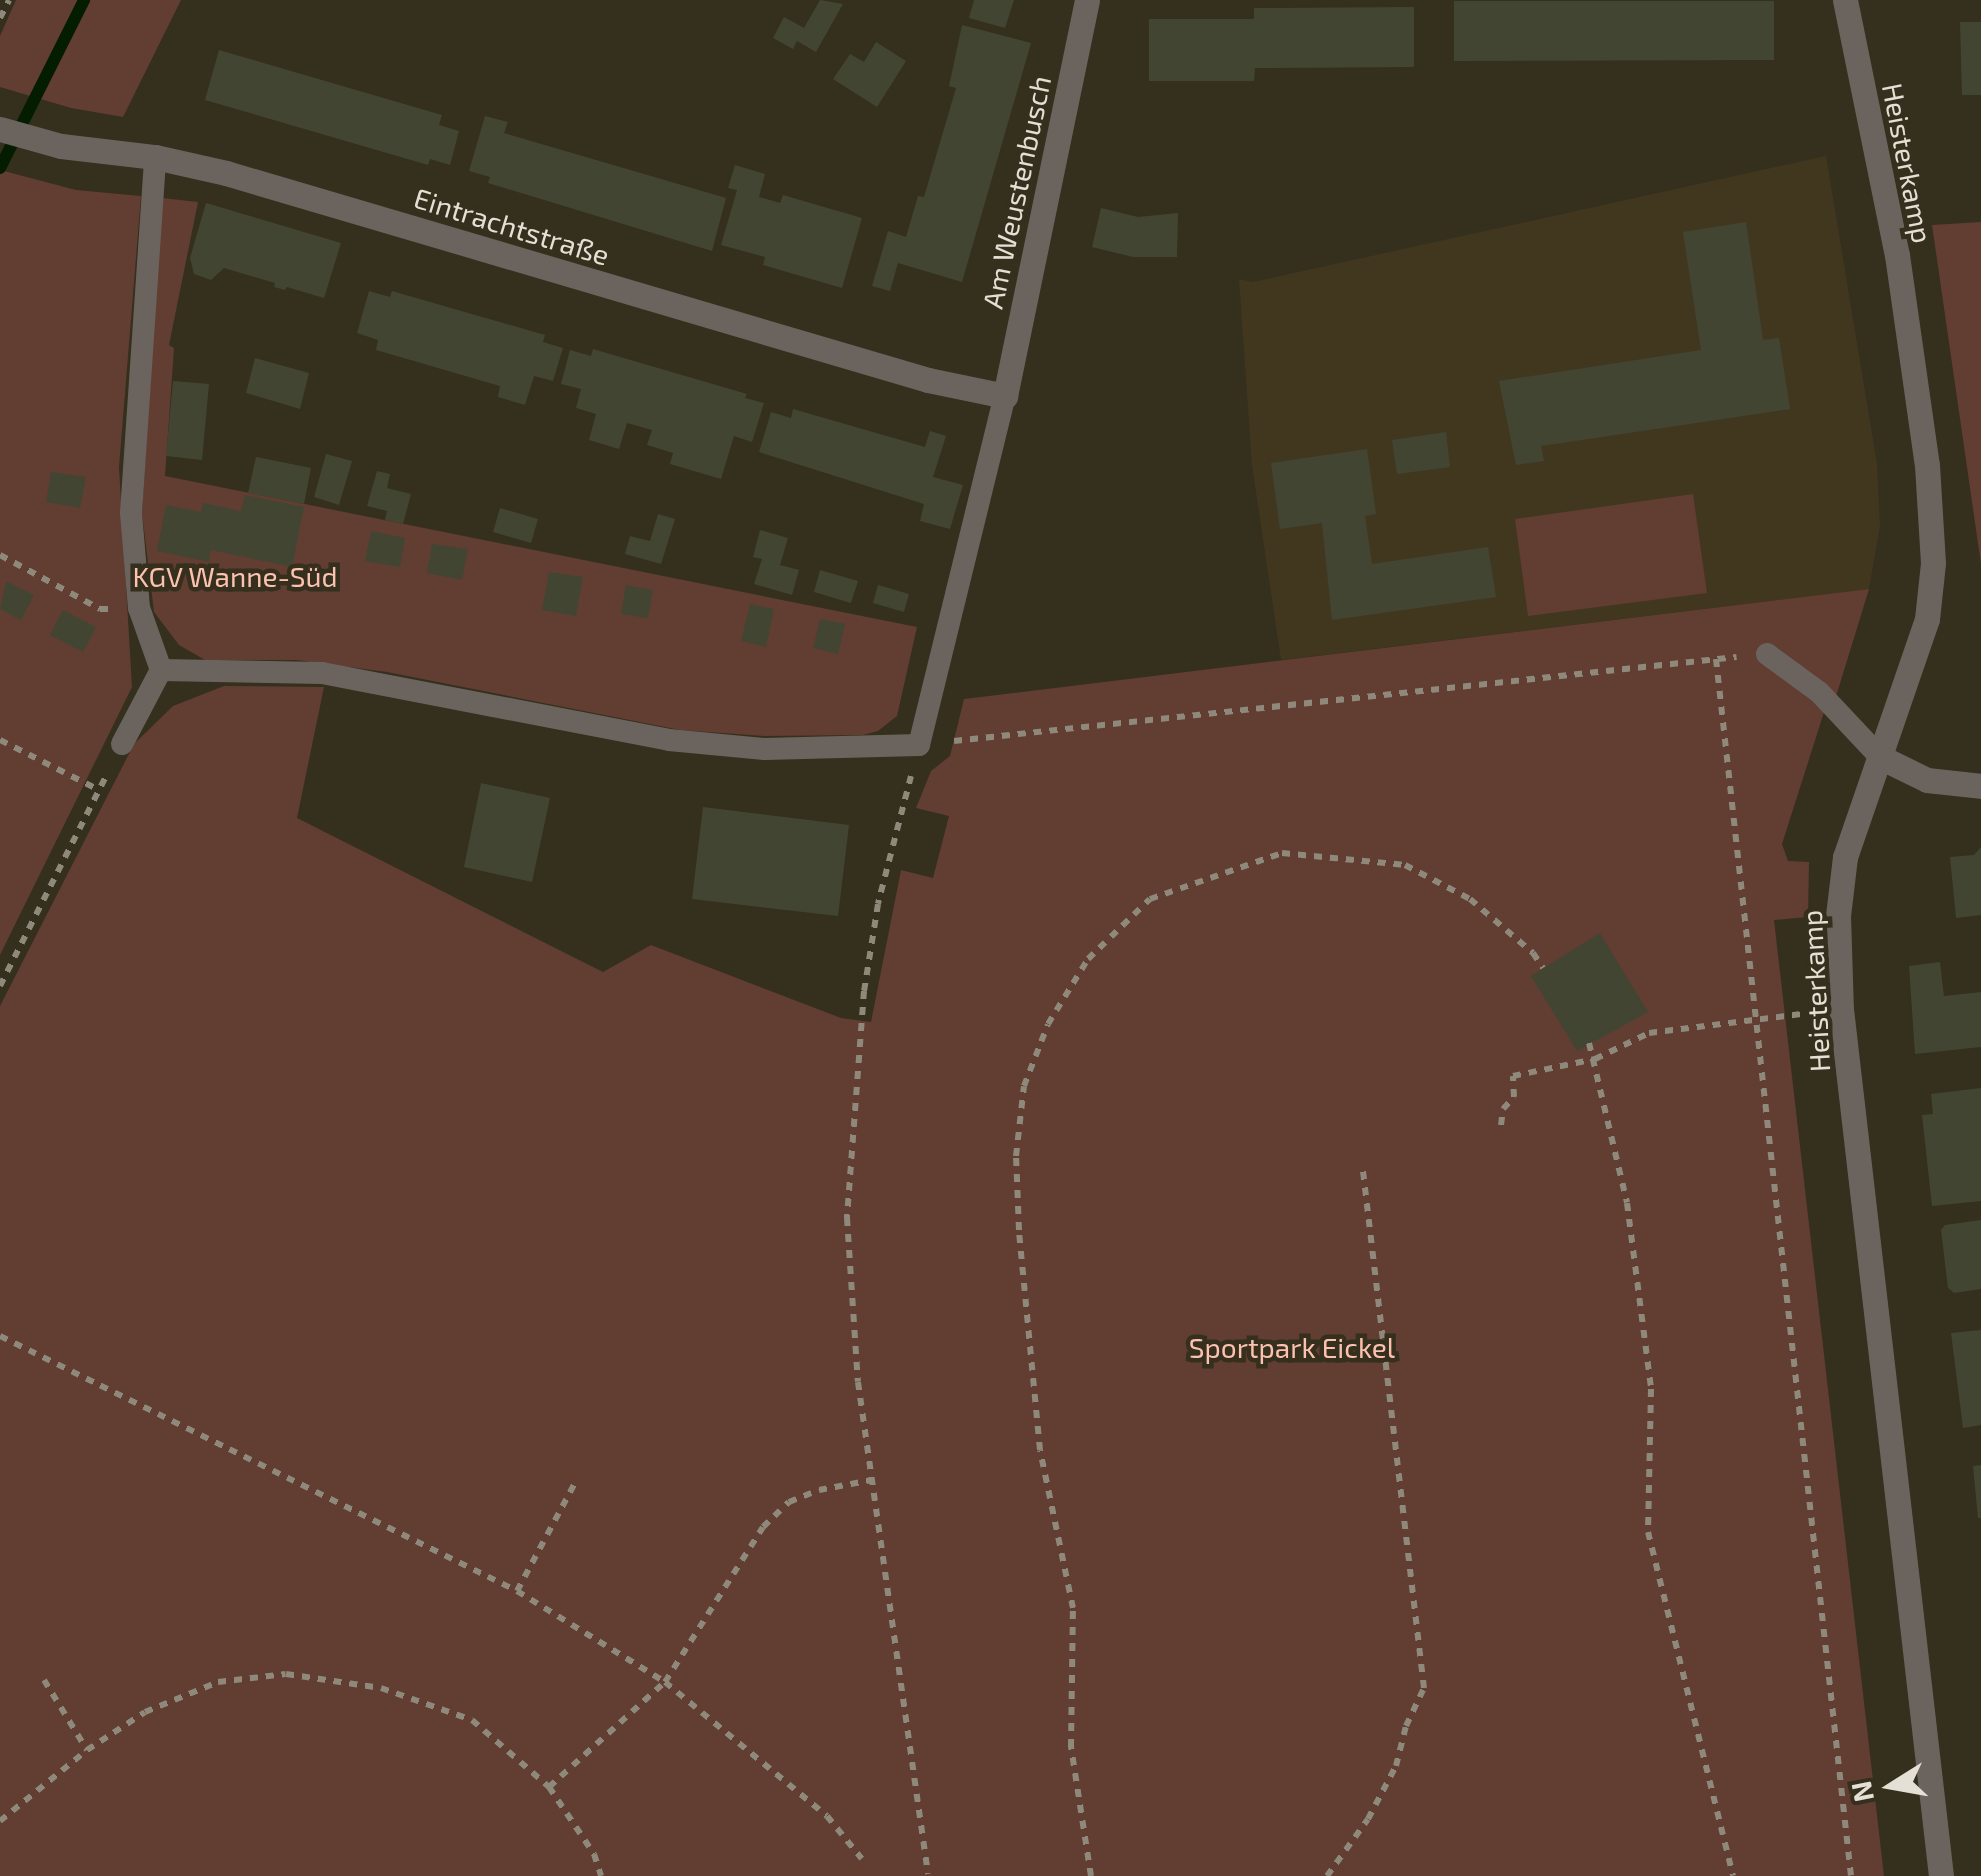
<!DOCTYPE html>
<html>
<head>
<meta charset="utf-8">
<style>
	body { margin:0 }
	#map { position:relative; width:1981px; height:1876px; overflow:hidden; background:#352f1d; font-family:"Exo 2",sans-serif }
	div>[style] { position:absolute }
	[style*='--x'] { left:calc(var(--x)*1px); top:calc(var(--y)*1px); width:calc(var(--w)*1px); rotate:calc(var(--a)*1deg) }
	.built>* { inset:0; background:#41371f }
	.green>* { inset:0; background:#623d32 }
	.stream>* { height:12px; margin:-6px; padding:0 6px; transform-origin:6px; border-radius:6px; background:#041d01 }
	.building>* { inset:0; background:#434533 }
	.path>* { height:6px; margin-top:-3px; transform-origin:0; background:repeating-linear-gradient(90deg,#8e897a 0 8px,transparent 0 16px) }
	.service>* { height:22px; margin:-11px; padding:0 11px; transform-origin:11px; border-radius:11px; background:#6b645e }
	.minor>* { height:25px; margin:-12.5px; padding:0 12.5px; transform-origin:12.5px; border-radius:12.5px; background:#6b645e }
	span { translate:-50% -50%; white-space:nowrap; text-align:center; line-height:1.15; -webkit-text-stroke:9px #352f1d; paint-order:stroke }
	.street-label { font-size:28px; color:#e4e0d5 }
	.park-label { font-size:28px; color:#fdc1af }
	.north { position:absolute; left:1841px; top:1736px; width:100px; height:100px; -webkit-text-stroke:8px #352f1d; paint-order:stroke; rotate:259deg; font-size:28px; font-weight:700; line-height:40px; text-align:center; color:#e4e0d5 }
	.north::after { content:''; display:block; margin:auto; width:35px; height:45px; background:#e4e0d5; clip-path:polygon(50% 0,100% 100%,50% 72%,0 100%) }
</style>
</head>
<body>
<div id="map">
	<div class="built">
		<div style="clip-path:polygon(1826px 156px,1877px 464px,1880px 526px,1869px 589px,1281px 660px,1252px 465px,1239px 279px,1253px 282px)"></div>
	</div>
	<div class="green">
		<div style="clip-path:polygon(16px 0,181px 0,123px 117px,71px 108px,0 87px,0 36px)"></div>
		<div style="clip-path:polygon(0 170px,76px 190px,141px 196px,119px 467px,132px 687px,0 955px)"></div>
		<div style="clip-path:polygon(162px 198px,198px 202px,169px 345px,174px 348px,165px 476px,917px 627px,897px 716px,878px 731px,863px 735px,765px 736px,680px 730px,387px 672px,296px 660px,205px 660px,179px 645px,154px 612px,142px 513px)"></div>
		<div style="clip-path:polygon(1981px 222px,1981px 564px,1932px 225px)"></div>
		<div style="clip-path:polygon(1693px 494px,1707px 593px,1528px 616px,1515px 519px)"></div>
		<div style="clip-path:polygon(1869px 589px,1834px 703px,1825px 709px,1782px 844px,1788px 861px,1809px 862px,1808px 917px,1774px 920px,1884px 1876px,0 1876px,0 1006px,134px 744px,173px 706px,224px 686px,324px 687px,297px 818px,603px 972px,651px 945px,841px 1018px,871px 1022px,901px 870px,933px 878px,949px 816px,916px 808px,931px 771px,950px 756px,964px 699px)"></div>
	</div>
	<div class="stream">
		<div style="--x:0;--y:168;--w:188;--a:-63.4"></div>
	</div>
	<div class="building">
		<div style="clip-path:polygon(820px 0,843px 4px,816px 52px,797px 41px,793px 49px,773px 38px,784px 17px,804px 28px)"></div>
		<div style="clip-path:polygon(974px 0,1014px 0,1005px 28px,969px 18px)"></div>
		<div style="clip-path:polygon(1454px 1px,1774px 1px,1774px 60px,1454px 61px)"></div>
		<div style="clip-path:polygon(1414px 7px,1414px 67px,1255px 68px,1254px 81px,1149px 81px,1149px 19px,1254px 19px,1254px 8px)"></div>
		<div style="clip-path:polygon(1960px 22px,1981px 22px,1981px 95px,1962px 95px)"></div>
		<div style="clip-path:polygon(962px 25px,1031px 43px,962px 282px,898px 263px,890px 291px,872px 286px,888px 231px,906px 237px,918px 196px,924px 197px,956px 88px,949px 86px)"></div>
		<div style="clip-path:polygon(876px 42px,906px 61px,877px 107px,833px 79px,850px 54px,864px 62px)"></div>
		<div style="clip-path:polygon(219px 50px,442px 115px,439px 125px,459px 131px,450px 165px,430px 159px,428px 165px,205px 100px)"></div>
		<div style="clip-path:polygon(485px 116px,508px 122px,504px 133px,726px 198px,712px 251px,488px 183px,490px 177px,469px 171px)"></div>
		<div style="clip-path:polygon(735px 165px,765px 174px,759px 197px,780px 203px,783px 195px,862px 218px,842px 288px,763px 265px,765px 257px,721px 245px,737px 190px,728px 188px)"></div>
		<div style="clip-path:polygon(206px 203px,341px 243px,324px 298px,287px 287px,285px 290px,274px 287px,275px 283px,224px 268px,211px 280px,194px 274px,190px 258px)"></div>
		<div style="clip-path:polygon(1101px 208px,1138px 217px,1178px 213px,1177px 257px,1133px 257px,1092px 247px)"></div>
		<div style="clip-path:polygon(1746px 222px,1763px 340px,1779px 338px,1790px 409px,1541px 446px,1544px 461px,1516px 465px,1499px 381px,1701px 350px,1683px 232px)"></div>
		<div style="clip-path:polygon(369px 291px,390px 297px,392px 291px,545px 335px,543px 342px,563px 348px,553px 381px,534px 376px,525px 405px,498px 397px,500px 386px,376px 350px,378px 340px,357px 333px)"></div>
		<div style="clip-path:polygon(593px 349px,747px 394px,745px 398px,764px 403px,752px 442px,734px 436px,721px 479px,670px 464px,673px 453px,647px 445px,652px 430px,627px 423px,619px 449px,589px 440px,596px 414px,576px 408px,581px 389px,561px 384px,570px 350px,591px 356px)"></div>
		<div style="clip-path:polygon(255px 358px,309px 373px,300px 409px,246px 393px)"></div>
		<div style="clip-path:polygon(173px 381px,209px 384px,202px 460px,166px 456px)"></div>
		<div style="clip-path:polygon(793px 409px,925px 447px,930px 431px,946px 436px,933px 477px,963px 485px,950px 529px,920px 521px,924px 504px,759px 452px,771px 412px,791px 418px)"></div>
		<div style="clip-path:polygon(1446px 432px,1450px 467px,1397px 474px,1392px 440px)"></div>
		<div style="clip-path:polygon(1367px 449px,1376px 514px,1365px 516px,1372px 564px,1488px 547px,1496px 597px,1332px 620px,1322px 523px,1280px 529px,1271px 463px)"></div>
		<div style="clip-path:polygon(326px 454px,352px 461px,339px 505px,314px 497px)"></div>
		<div style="clip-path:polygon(256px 457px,311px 468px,304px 504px,248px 493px)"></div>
		<div style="clip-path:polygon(377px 471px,390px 474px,387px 488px,411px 494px,403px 524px,385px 520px,387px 511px,367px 506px)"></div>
		<div style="clip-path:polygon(51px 472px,86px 477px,80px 508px,46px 502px)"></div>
		<div style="clip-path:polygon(245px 495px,304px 507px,292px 567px,211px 550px,209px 562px,157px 551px,166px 505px,201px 512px,203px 503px,241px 511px)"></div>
		<div style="clip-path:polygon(500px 508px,538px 519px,531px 543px,493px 532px)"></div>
		<div style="clip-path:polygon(658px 514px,675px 519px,661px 564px,625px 554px,630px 536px,650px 541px)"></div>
		<div style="clip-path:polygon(760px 530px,788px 538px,780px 565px,799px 570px,792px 595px,754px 584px,762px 559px,753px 557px)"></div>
		<div style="clip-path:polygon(371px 531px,405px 538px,400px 567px,365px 561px)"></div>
		<div style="clip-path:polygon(432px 544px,468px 549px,462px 580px,427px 573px)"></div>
		<div style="clip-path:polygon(820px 570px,858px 581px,851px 603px,814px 592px)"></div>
		<div style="clip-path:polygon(549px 572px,583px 577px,576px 616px,542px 610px)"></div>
		<div style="clip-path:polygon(6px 581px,34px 595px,21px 620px,0 609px)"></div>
		<div style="clip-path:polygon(626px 585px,653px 590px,648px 618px,621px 614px)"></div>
		<div style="clip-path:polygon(878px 585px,909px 594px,904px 612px,873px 603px)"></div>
		<div style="clip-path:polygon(750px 604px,774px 609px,766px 647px,741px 641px)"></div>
		<div style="clip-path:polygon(63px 610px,96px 627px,83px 652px,50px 635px)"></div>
		<div style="clip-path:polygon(820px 619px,845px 624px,838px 654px,813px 648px)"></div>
		<div style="clip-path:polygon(481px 783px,550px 798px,532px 882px,464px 867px)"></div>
		<div style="clip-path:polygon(703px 807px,849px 825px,838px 916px,692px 899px)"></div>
		<div style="clip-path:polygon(1981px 847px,1981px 915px,1956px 918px,1950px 857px,1974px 855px)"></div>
		<div style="clip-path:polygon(1600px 933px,1648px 1012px,1577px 1051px,1531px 976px)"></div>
		<div style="clip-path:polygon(1940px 962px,1944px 996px,1981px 992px,1981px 1047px,1915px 1054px,1909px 966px)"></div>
		<div style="clip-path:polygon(1981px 1088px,1981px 1201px,1932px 1206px,1922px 1115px,1933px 1114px,1931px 1094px)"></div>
		<div style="clip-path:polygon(1981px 1220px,1981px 1289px,1954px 1293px,1948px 1288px,1941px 1230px,1945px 1225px)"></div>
		<div style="clip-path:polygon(1981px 1330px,1981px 1425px,1963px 1428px,1951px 1333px)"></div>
		<div style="clip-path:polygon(1981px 1465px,1981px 1518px,1978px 1518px,1973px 1466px)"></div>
	</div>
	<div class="path">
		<div style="--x:0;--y:18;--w:20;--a:-63"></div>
		<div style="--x:0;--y:555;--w:114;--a:28.4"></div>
		<div style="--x:100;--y:609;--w:8;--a:0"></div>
		<div style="--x:1716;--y:659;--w:1224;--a:83.67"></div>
		<div style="--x:0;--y:740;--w:111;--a:26.8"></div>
		<div style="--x:954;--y:741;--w:787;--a:-6.12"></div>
		<div style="--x:911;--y:776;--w:132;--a:104.5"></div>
		<div style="--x:878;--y:904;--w:88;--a:99.1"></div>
		<div style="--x:864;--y:991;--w:228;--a:94.3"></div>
		<div style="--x:847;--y:1218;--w:164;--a:86.2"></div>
		<div style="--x:858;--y:1382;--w:497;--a:81.9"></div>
		<div style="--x:0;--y:986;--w:240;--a:-63.2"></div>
		<div style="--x:1589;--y:1043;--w:164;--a:76.6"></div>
		<div style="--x:1627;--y:1203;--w:188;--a:82.6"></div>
		<div style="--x:1651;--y:1389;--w:143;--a:91.2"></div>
		<div style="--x:1648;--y:1532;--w:354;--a:76.1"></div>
		<div style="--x:1501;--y:1125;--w:16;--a:-83"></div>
		<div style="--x:1503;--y:1109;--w:16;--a:-47"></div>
		<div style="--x:1514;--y:1097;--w:21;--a:-93"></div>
		<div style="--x:1513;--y:1076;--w:84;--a:-11.7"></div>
		<div style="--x:1595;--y:1059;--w:60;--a:-25.7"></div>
		<div style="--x:1649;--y:1033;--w:161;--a:-7.1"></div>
		<div style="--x:0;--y:1336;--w:576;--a:26.25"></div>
		<div style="--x:517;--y:1591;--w:174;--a:31.6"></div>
		<div style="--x:665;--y:1682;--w:210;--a:39.6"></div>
		<div style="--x:827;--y:1816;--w:55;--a:50.9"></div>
		<div style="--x:517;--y:1591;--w:125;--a:-61.8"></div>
		<div style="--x:44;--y:1680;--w:82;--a:58.4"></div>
		<div style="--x:549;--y:1787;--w:156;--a:-42.2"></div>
		<div style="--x:665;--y:1682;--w:183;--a:-57.7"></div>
		<div style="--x:763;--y:1527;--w:36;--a:-44"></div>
		<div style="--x:789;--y:1502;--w:32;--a:-22"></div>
		<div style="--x:819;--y:1490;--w:54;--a:-10.7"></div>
		<div style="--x:0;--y:1821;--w:112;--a:-39.2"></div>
		<div style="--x:87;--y:1750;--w:69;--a:-33.2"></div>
		<div style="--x:145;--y:1712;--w:79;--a:-22.3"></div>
		<div style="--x:218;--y:1682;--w:68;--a:-6.7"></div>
		<div style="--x:286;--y:1674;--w:96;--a:8.4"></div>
		<div style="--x:381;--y:1688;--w:96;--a:19.4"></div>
		<div style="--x:472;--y:1720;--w:102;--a:41"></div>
		<div style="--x:549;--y:1787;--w:81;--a:56.1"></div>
		<div style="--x:594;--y:1854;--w:23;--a:72"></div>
		<div style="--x:1091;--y:1876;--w:131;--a:-98.8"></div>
		<div style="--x:1071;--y:1747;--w:139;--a:-89.2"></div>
		<div style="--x:1073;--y:1608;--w:161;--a:-101.8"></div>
		<div style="--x:1040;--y:1450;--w:221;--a:-95.5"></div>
		<div style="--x:1019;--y:1230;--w:74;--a:-92.3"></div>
		<div style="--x:1016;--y:1156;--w:70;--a:-83.5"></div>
		<div style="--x:1024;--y:1086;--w:66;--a:-68.8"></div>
		<div style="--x:1048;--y:1024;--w:76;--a:-58.4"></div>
		<div style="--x:1088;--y:959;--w:86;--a:-44.1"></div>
		<div style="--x:1150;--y:899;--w:140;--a:-19.2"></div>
		<div style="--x:1282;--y:853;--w:124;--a:5.6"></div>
		<div style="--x:1405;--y:865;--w:73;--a:27.6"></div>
		<div style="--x:1470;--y:899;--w:83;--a:40.6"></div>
		<div style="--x:1533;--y:953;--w:18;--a:56"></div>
		<div style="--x:1327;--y:1876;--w:70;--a:-54.3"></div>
		<div style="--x:1368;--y:1819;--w:60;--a:-62.2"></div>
		<div style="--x:1396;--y:1766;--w:41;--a:-76"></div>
		<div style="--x:1406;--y:1726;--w:42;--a:-64.7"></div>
		<div style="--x:1424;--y:1688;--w:521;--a:-96.73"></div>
	</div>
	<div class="service">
		<div style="--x:1767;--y:654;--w:64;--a:36.2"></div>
		<div style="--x:1819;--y:692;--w:89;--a:46.8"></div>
		<div style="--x:161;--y:670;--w:161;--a:1.1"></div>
		<div style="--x:322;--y:673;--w:353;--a:10.9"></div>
		<div style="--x:669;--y:740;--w:96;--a:5.4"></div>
		<div style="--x:765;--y:749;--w:154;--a:-1.5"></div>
		<div style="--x:919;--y:745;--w:359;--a:-76.2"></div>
		<div style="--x:122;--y:744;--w:84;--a:-62.2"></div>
		<div style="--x:161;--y:670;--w:66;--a:-109.5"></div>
		<div style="--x:139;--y:608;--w:95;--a:-94.8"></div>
		<div style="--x:131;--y:513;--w:357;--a:-86.1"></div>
	</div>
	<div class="minor">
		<div style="--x:1845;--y:0;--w:260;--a:78.5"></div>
		<div style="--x:1897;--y:255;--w:212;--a:81.9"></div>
		<div style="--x:1927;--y:465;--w:98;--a:86.5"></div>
		<div style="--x:1933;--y:563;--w:56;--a:96.1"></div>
		<div style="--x:1927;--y:619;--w:252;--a:109"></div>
		<div style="--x:1845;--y:857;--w:59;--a:96.8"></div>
		<div style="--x:1838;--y:916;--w:93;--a:88.2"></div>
		<div style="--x:1841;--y:1009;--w:873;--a:83.42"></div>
		<div style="--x:0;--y:129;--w:63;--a:15.6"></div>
		<div style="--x:61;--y:146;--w:95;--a:6.7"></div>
		<div style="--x:155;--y:157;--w:73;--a:12.7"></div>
		<div style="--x:226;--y:173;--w:732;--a:16.43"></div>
		<div style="--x:928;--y:380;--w:79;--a:11.7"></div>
		<div style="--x:1005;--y:396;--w:404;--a:-78.3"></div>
		<div style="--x:1880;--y:757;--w:52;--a:26.1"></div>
		<div style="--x:1927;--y:780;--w:54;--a:6.3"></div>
	</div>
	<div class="street-label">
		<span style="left:1908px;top:163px;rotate:79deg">Heisterkamp</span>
		<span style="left:1016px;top:192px;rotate:-78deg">Am Weustenbusch</span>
		<span style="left:512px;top:226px;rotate:17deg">Eintrachtstraße</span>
		<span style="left:1815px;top:991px;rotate:-93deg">Heisterkamp</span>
	</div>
	<div class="park-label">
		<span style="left:235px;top:576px">KGV Wanne-Süd</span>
		<span style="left:1292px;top:1347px">Sportpark Eickel</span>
	</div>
	<div class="north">N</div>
</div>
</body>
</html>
